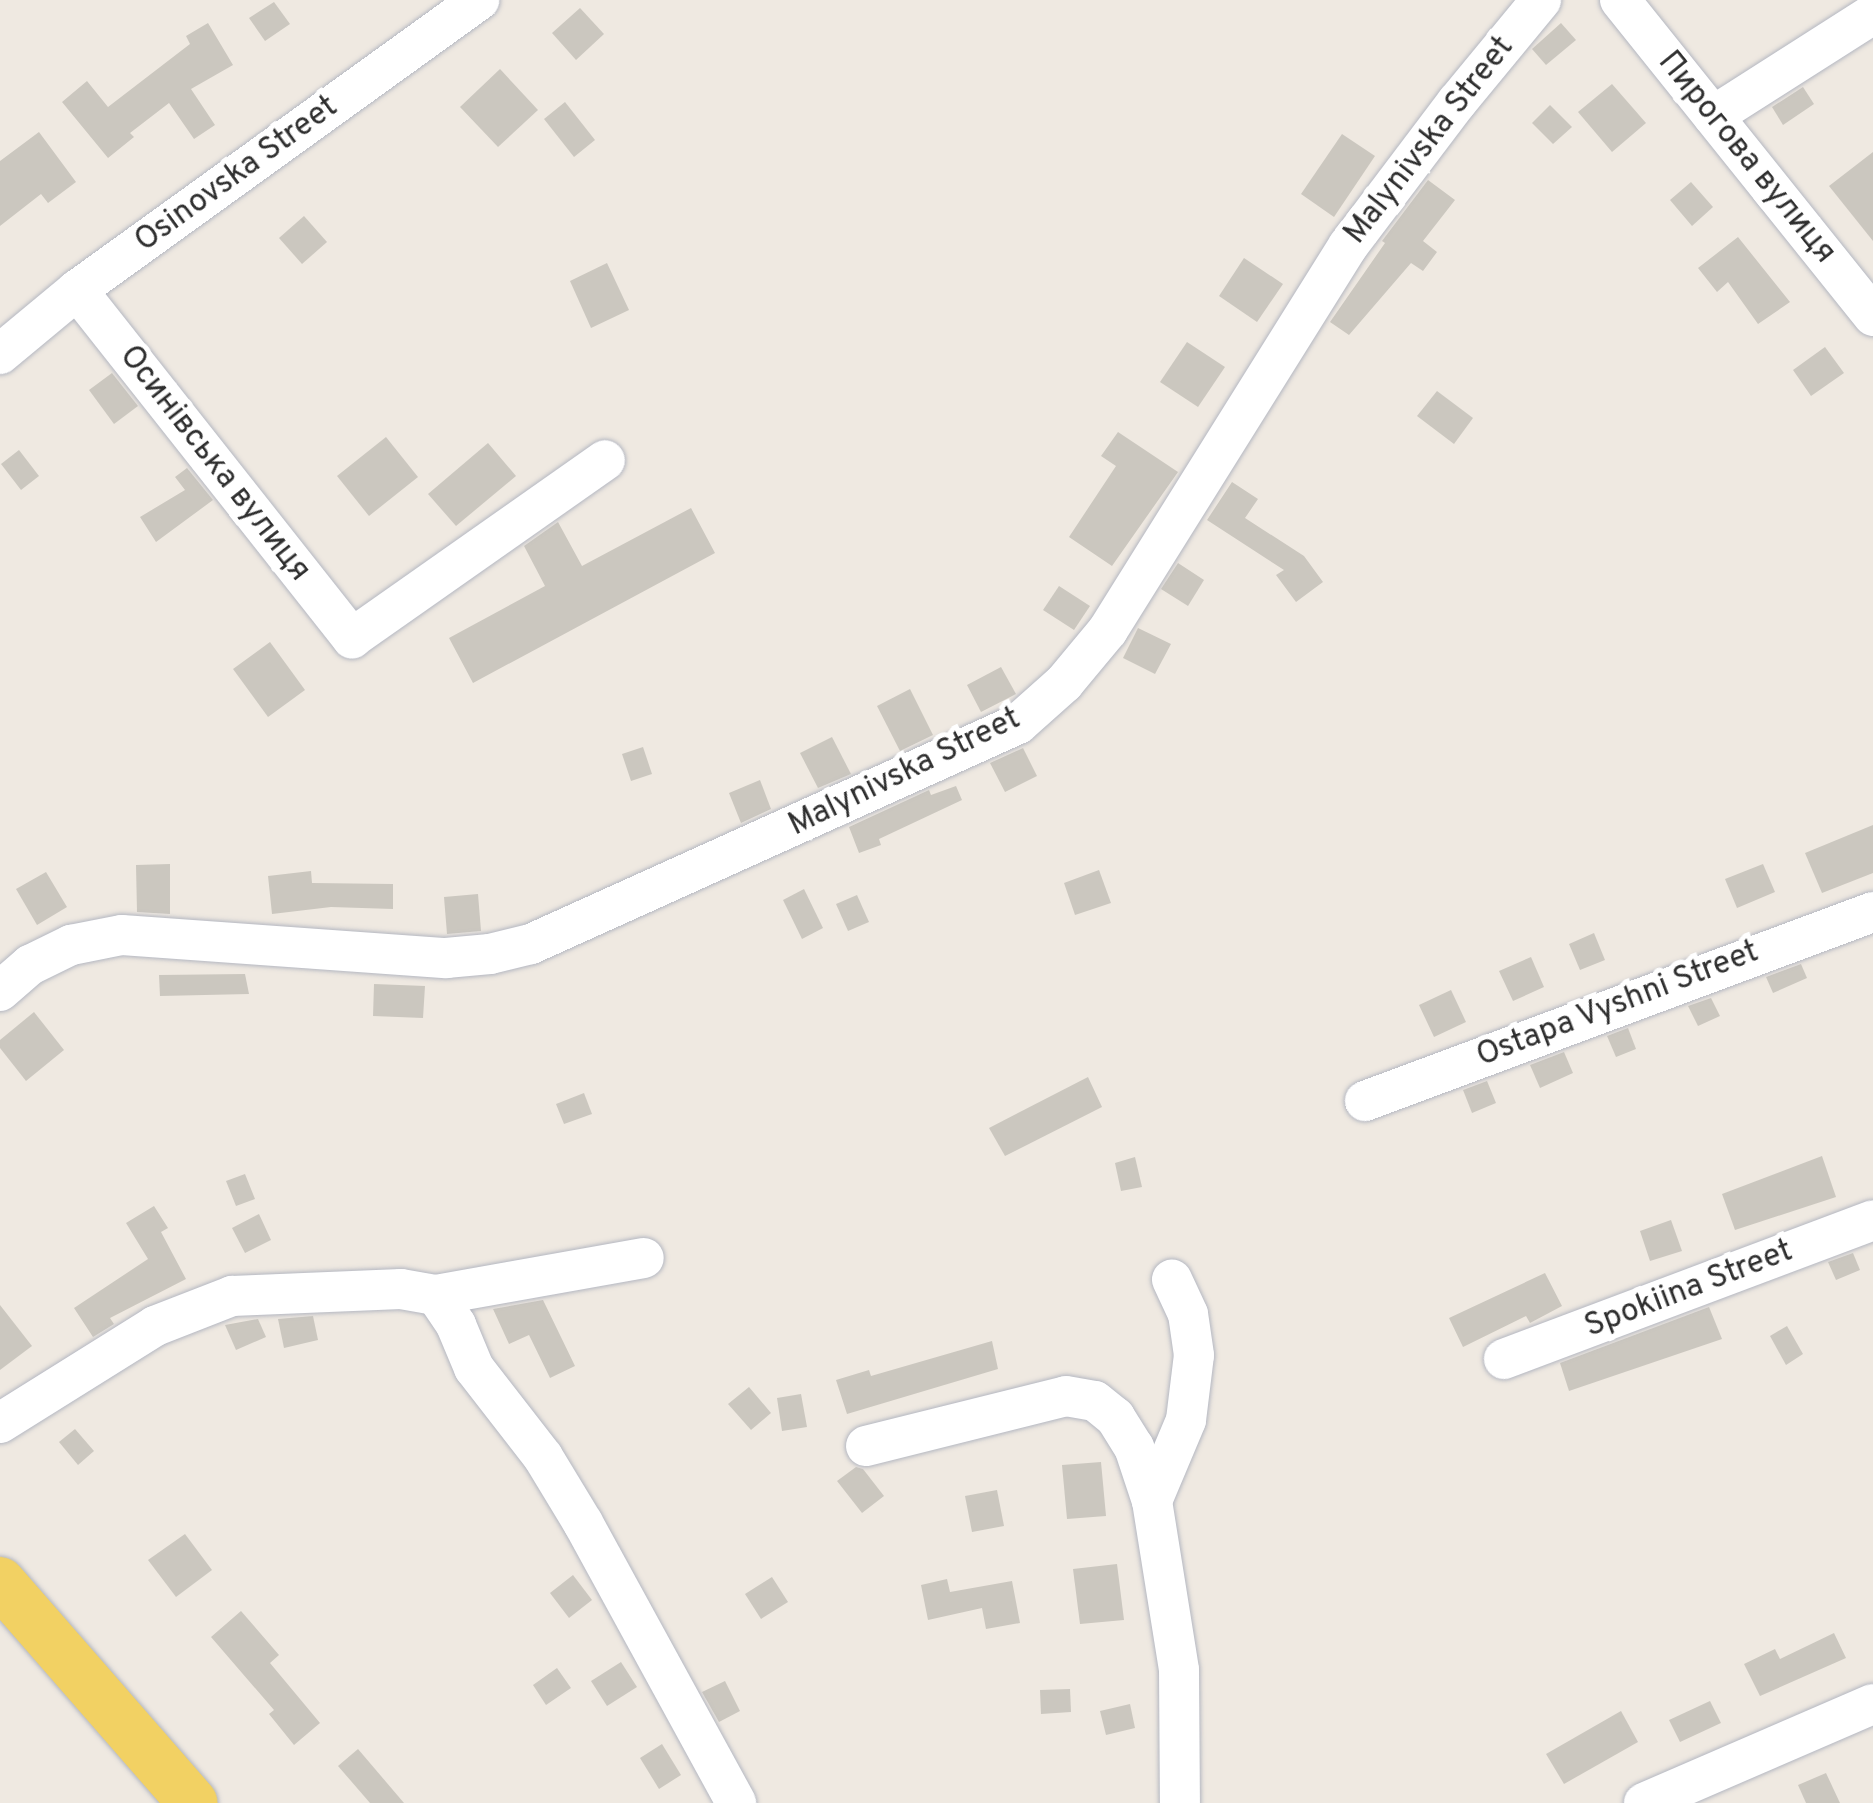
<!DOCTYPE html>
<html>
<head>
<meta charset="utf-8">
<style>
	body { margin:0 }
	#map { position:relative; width:1873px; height:1803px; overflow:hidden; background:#efe9e1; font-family:Overpass,sans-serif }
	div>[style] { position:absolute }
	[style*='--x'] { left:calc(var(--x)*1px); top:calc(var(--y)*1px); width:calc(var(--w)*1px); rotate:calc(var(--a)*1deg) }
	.building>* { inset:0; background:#cbc7bf }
	.roads { filter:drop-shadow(0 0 2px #b4b7c1) drop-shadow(0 0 2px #b4b7c1) }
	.minor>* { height:40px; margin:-20px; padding:0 20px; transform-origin:20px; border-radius:20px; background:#fff }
	.major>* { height:50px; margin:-25px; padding:0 25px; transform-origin:25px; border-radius:25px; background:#f2d163 }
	span { translate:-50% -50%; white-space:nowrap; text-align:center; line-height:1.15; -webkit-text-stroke:10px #fff; paint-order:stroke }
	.street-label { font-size:32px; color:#2e2e2e }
</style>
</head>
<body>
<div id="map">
	<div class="building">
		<div style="clip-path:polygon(274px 2px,290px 24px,265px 41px,249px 18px)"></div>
		<div style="clip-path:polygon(580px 8px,604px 34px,576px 60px,552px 33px)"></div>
		<div style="clip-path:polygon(208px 23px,233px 65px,191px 89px,215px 125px,194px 139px,169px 103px,130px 133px,134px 137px,108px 158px,62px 102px,87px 81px,108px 107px,190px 44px,186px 36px)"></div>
		<div style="clip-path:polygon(1561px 23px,1576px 40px,1546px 65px,1532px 49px)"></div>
		<div style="clip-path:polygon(500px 69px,538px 110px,498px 147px,460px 107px)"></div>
		<div style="clip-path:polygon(1612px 84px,1646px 123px,1612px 152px,1578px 112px)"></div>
		<div style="clip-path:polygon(1803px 87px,1814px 104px,1783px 125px,1772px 107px)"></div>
		<div style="clip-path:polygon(565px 102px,595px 140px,574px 157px,544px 119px)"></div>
		<div style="clip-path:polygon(1550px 105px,1572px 127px,1553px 144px,1532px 123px)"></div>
		<div style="clip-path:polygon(39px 132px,76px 182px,48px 203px,41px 194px,0 226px,0 161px)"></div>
		<div style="clip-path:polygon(1342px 134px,1375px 156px,1334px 217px,1301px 194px)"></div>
		<div style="clip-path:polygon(1873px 152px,1873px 241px,1829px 186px)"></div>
		<div style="clip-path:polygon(1428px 180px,1455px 200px,1423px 241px,1437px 252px,1423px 271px,1411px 263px,1349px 335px,1330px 322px,1385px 243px,1382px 241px)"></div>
		<div style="clip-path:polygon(1691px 182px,1713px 207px,1692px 226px,1670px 200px)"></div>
		<div style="clip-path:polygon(304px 216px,327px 242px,302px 264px,279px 238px)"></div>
		<div style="clip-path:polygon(1738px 237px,1790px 302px,1758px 324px,1728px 282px,1717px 292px,1698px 268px)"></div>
		<div style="clip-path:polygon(1244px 258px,1283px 284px,1257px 322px,1219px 296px)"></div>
		<div style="clip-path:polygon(607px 263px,629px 310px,591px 328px,570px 281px)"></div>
		<div style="clip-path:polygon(1187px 342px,1225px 367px,1198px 407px,1160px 382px)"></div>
		<div style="clip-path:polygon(1825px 347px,1844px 373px,1811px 396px,1793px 370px)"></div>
		<div style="clip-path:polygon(112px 373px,138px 406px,114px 424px,89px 390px)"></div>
		<div style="clip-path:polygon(1437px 391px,1473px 418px,1454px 444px,1417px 416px)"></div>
		<div style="clip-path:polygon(1118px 432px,1178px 472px,1112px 566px,1069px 537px,1116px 466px,1101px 456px)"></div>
		<div style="clip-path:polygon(386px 437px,418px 477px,369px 516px,337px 476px)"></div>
		<div style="clip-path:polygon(488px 443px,516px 476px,456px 526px,428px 494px)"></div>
		<div style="clip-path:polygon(19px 450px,39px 476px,21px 490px,1px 464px)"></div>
		<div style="clip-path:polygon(187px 468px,213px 500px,156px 542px,140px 517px,185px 490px,175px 477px)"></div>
		<div style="clip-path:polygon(1232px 482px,1258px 499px,1245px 518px,1304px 556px,1323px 582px,1296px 602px,1276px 575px,1284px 570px,1207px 520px)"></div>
		<div style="clip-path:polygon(691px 508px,715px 553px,473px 683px,449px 638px,545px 586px,524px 546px,558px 522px,582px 566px)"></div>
		<div style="clip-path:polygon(1178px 563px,1204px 580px,1188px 606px,1161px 589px)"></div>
		<div style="clip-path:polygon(1059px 586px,1090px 606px,1074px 630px,1043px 610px)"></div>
		<div style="clip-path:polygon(1138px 628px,1171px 644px,1155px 674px,1123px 658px)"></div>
		<div style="clip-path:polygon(270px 642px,305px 690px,268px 717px,233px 669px)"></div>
		<div style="clip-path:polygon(1001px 667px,1016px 694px,981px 712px,967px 685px)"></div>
		<div style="clip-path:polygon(910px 689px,933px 735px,900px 751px,877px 706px)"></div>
		<div style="clip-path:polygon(832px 737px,851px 774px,818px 788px,800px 753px)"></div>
		<div style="clip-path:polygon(643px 747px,652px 774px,631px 781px,622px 754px)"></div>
		<div style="clip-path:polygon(1023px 748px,1037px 776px,1005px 792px,990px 763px)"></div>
		<div style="clip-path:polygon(760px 780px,771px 809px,741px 823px,729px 793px)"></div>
		<div style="clip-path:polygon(956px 786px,962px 800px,879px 839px,881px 845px,859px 853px,849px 827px,929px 790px,931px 795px)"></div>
		<div style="clip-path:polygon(1873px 825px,1873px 873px,1822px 893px,1805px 853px)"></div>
		<div style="clip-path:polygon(170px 864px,170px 914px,137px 912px,136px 865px)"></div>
		<div style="clip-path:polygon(1763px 864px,1775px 892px,1737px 908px,1725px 879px)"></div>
		<div style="clip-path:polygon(1099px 870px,1111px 903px,1075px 915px,1064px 883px)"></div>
		<div style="clip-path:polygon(311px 871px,312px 883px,393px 884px,393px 909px,331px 907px,272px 914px,268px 876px)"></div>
		<div style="clip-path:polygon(46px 872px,67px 907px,37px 925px,16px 889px)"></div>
		<div style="clip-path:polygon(804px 889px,823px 928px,802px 939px,783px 900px)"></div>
		<div style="clip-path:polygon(478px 894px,481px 931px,447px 934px,444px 897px)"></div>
		<div style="clip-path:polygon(857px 895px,869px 922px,848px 931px,836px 904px)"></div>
		<div style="clip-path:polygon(1594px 933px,1605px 960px,1580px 970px,1569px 944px)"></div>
		<div style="clip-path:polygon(1531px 957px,1544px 987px,1513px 1001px,1499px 971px)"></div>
		<div style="clip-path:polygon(1801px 964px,1807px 978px,1773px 993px,1766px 977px)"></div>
		<div style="clip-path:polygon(245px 974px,249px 994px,160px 996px,159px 975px)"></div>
		<div style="clip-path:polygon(374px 984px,425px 986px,423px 1018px,373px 1016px)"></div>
		<div style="clip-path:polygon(1451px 990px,1466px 1022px,1434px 1037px,1419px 1005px)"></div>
		<div style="clip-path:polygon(1711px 998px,1720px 1016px,1698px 1026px,1688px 1006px)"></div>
		<div style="clip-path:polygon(34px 1012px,64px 1050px,26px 1081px,0 1048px,0 1040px)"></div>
		<div style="clip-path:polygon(1628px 1028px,1636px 1049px,1616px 1057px,1607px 1036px)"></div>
		<div style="clip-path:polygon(1564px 1052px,1573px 1073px,1540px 1088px,1530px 1065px)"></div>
		<div style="clip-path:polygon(1088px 1077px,1102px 1107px,1005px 1156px,989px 1128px)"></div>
		<div style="clip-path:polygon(1487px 1081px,1496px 1103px,1472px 1113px,1463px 1090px)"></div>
		<div style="clip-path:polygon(584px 1093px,592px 1114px,564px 1124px,556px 1104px)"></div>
		<div style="clip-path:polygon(1822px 1156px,1836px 1197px,1735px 1230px,1722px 1194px)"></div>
		<div style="clip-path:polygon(1135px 1157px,1142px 1187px,1121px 1191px,1115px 1163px)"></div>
		<div style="clip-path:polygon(245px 1174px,255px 1199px,236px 1206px,226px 1181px)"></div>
		<div style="clip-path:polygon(154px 1206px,168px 1228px,161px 1232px,186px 1279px,110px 1318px,114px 1324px,93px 1337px,74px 1308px,148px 1259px,126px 1223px)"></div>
		<div style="clip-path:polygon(259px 1214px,271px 1240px,245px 1253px,232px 1228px)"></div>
		<div style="clip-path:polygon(1671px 1220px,1682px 1251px,1650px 1261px,1640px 1231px)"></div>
		<div style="clip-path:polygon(1853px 1253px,1860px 1270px,1836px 1280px,1828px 1262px)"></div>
		<div style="clip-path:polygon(1545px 1273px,1562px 1306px,1530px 1323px,1526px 1316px,1463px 1347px,1449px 1318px)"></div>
		<div style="clip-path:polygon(543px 1300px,575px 1366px,550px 1378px,529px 1335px,509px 1344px,493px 1309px)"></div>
		<div style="clip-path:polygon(0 1305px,32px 1346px,0 1370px)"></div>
		<div style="clip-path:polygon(1709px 1307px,1722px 1339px,1569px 1391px,1560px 1363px)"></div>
		<div style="clip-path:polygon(313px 1316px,318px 1340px,284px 1348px,278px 1319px)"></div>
		<div style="clip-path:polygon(258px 1319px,266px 1337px,236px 1350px,225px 1325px)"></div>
		<div style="clip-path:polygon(1787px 1326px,1803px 1354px,1786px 1365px,1770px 1336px)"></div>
		<div style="clip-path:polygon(992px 1341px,998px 1369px,847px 1414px,836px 1380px,869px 1370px,871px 1376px)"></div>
		<div style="clip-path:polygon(749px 1387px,771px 1413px,751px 1430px,728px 1404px)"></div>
		<div style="clip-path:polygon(801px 1394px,807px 1427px,782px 1431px,777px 1398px)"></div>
		<div style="clip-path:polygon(75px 1429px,94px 1451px,78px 1465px,59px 1442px)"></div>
		<div style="clip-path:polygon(1101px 1462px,1106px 1516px,1067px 1519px,1062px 1465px)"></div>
		<div style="clip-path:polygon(856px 1467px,863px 1469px,884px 1496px,862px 1513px,837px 1481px)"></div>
		<div style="clip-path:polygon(997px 1490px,1004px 1526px,972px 1532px,965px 1496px)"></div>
		<div style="clip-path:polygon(185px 1534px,212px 1570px,176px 1597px,148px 1560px)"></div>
		<div style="clip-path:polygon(1117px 1564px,1124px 1620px,1080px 1624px,1073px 1569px)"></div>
		<div style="clip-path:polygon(573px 1575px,592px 1600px,569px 1618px,550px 1593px)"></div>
		<div style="clip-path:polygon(772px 1577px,788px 1602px,761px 1619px,745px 1594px)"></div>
		<div style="clip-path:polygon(947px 1579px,950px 1592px,1012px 1581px,1020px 1623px,986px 1629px,982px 1608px,928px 1620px,921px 1585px)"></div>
		<div style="clip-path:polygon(241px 1611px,279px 1655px,270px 1663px,320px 1723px,294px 1745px,269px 1714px,274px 1710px,211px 1637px)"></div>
		<div style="clip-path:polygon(1834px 1633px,1846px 1658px,1760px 1696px,1744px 1664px,1775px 1649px,1780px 1659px)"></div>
		<div style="clip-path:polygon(621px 1662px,637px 1687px,607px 1706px,591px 1681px)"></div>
		<div style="clip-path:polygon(557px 1668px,571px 1688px,546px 1705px,533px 1685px)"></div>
		<div style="clip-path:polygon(725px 1681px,740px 1711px,719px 1722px,702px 1692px)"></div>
		<div style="clip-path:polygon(1070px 1689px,1071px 1712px,1041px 1714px,1040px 1690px)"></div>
		<div style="clip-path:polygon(1710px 1701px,1721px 1723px,1680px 1742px,1669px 1720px)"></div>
		<div style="clip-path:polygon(1130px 1704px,1135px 1728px,1106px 1735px,1100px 1711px)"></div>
		<div style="clip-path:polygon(1621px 1711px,1638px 1742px,1564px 1784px,1546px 1754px)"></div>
		<div style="clip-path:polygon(662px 1744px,681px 1775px,659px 1789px,640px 1758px)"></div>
		<div style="clip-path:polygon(358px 1749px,404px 1803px,370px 1803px,338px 1766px)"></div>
		<div style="clip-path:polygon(1826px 1773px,1840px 1803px,1806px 1803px,1798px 1785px)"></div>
	</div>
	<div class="roads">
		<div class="minor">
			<div style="--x:1620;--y:0;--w:405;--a:51.3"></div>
			<div style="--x:1713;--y:116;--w:190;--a:-32.5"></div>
			<div style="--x:77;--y:290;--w:444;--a:51.7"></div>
			<div style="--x:352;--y:638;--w:309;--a:-35.1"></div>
			<div style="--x:0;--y:354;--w:100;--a:-39.7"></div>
			<div style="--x:77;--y:290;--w:496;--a:-35.8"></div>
			<div style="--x:0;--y:991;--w:40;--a:-41"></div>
			<div style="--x:30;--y:965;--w:46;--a:-26"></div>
			<div style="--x:71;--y:945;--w:52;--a:-11.1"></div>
			<div style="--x:122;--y:935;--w:325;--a:4.1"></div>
			<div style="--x:446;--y:958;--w:44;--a:-5.2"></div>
			<div style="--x:490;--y:954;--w:42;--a:-13.7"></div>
			<div style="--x:531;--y:944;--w:534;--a:-24.31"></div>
			<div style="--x:1018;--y:724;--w:62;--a:-41.7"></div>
			<div style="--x:1064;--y:683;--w:69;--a:-50.3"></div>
			<div style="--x:1108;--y:630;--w:453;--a:-58"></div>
			<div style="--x:1348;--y:246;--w:181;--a:-52.9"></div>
			<div style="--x:1457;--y:102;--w:132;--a:-50.5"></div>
			<div style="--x:1365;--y:1101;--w:542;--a:-20.41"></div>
			<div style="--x:436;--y:1295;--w:36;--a:56"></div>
			<div style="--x:456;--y:1325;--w:47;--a:67.3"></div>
			<div style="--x:474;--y:1368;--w:113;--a:52.2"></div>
			<div style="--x:543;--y:1457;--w:77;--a:58.8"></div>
			<div style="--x:583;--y:1523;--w:319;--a:61.3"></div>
			<div style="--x:1504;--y:1359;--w:394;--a:-20.6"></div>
			<div style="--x:0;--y:1423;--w:183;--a:-32"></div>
			<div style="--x:155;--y:1326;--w:83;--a:-21.3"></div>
			<div style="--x:232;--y:1296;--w:169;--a:-2.4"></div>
			<div style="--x:401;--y:1289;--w:36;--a:10"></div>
			<div style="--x:436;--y:1295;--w:211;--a:-10.1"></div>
			<div style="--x:866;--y:1446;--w:206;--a:-14"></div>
			<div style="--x:1066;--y:1396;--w:29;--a:10"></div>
			<div style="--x:1095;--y:1401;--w:26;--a:39"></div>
			<div style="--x:1115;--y:1417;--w:36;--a:58"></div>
			<div style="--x:1134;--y:1447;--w:57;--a:71.6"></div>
			<div style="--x:1152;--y:1501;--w:171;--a:80.9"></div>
			<div style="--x:1179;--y:1670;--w:133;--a:89.6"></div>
			<div style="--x:1152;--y:1501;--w:88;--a:-67.2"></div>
			<div style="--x:1186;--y:1420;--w:65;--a:-83"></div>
			<div style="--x:1194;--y:1355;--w:41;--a:-98.3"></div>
			<div style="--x:1188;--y:1314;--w:38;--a:-115"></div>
			<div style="--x:1644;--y:1803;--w:249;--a:-23.4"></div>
		</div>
		<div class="major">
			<div style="--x:0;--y:1582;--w:293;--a:48.9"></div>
		</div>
	</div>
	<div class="street-label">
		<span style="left:1430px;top:141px;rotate:-52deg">Malynivska Street</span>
		<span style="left:1746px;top:158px;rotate:51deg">Пирогова вулиця</span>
		<span style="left:237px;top:175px;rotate:-36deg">Osinovska Street</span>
		<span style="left:214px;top:464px;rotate:52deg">Осинівська вулиця</span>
		<span style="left:905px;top:773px;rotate:-26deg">Malynivska Street</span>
		<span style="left:1618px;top:1005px;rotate:-21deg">Ostapa Vyshni Street</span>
		<span style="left:1689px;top:1290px;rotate:-21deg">Spokiina Street</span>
	</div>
</div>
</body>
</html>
